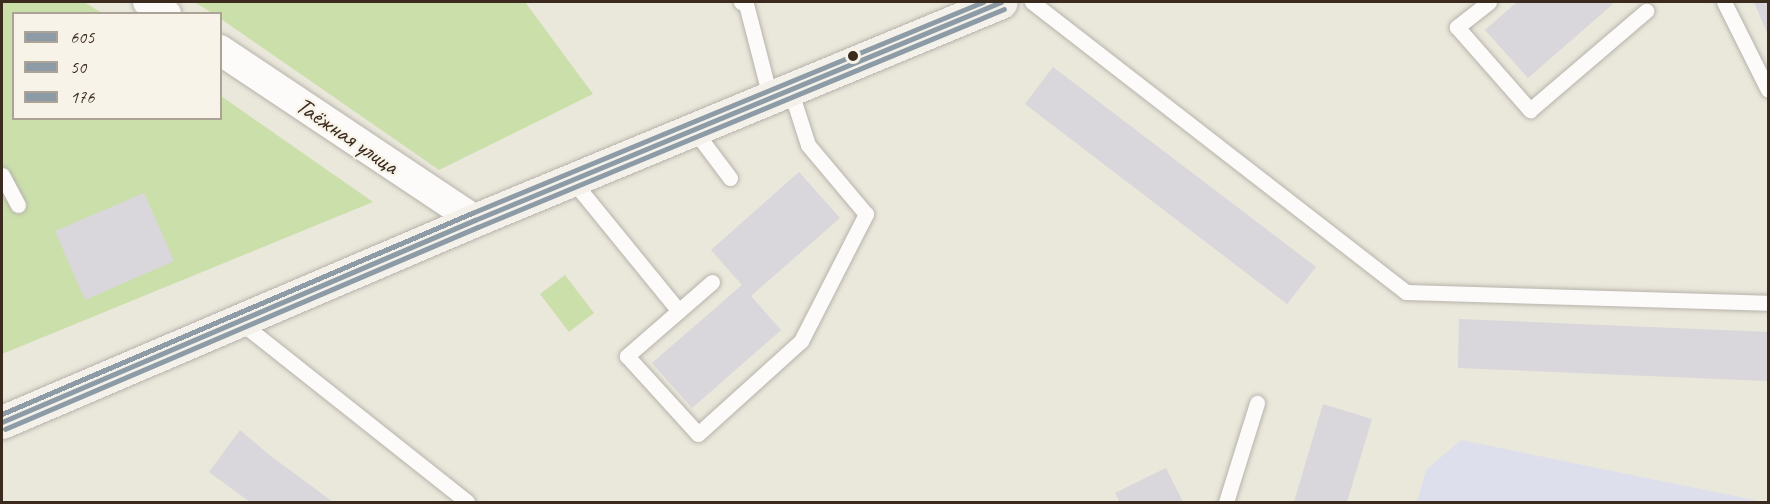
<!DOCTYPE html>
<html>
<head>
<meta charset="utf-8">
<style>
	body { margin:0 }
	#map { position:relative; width:1770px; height:504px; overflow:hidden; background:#eae7db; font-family:Caveat,sans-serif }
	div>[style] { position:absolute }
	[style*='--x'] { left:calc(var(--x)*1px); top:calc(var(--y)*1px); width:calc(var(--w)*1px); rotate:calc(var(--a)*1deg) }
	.built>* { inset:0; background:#dddfec }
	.green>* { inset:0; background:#cbdfab }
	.building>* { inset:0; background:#d9d6dc }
	.roads { filter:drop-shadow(0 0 2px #b7b3ab) drop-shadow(0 0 2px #b7b3ab) }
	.lane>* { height:15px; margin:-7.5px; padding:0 7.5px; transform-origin:7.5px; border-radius:7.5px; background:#fcfbfa }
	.street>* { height:30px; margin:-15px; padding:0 15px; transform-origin:15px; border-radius:15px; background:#fcfbfa }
	.secondary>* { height:33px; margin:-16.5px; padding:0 16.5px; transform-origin:16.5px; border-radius:16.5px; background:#f4f1eb }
	.bus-1>* { height:4.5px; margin:-2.25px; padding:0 2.25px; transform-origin:2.25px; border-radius:2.25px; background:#8c9ba5 }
	.bus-2>* { height:4.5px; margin:-2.25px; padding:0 2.25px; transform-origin:2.25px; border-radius:2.25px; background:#8c9ba5 }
	.bus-3>* { height:4.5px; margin:-2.25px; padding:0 2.25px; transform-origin:2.25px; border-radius:2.25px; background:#8c9ba5 }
	.dots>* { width:16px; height:16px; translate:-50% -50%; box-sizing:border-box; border:3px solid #f7f3e8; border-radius:50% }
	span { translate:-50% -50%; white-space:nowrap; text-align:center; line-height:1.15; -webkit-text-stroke:4.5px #f7f3e8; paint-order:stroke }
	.street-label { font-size:24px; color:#3b2a1e }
	.frame { position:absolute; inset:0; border:3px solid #3b2a1e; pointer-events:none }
	.legend { position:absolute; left:12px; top:12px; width:210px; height:108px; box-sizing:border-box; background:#f7f3e8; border:2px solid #aca397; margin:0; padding:8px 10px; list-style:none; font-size:18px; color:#3b2a1e }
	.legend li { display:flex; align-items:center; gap:12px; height:30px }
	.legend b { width:30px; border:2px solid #aca397 }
</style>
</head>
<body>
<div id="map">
	<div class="built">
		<div style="clip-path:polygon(1461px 440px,1754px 500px,1754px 502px,1417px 502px,1426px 470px)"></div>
	</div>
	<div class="green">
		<div style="clip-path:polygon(2px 2px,84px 2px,102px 13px,14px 14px,14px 118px,220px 118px,221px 96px,373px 202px,2px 354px)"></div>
		<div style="clip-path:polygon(194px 2px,525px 2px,593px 94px,439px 170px,221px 19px,220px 14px,212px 13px)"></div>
		<div style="clip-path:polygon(565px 275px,594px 313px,569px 332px,540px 294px)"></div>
	</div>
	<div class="building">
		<div style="clip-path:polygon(1517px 2px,1611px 2px,1613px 4px,1528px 78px,1485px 30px)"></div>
		<div style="clip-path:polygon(1754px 2px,1768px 2px,1768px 35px)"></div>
		<div style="clip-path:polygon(1053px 67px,1316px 267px,1287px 304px,1025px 104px)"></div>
		<div style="clip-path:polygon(799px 172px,840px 218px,751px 296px,781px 330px,692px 408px,652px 363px,742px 285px,711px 250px)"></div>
		<div style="clip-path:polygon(144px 193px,174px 261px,85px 300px,55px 231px)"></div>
		<div style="clip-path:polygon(1459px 319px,1768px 332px,1768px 381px,1458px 368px)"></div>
		<div style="clip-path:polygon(1323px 404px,1372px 419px,1347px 502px,1294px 502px)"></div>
		<div style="clip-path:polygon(240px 430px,268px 454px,333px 502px,250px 502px,209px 472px)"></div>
		<div style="clip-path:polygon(1166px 468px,1183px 502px,1120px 502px,1115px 493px)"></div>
	</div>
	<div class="roads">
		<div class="lane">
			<div style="--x:741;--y:2;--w:5;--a:22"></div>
			<div style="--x:746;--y:4;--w:96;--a:75.5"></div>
			<div style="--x:1032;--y:2;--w:473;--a:37.8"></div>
			<div style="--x:1406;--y:292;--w:362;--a:1.7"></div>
			<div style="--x:1489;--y:2;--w:41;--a:142"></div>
			<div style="--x:1457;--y:27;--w:111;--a:48.7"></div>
			<div style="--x:1530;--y:110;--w:153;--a:-40.5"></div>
			<div style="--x:1724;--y:2;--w:98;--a:63.4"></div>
			<div style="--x:694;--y:130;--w:60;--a:53.1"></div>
			<div style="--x:2;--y:175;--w:34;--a:62"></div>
			<div style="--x:572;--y:180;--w:169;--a:50.8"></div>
			<div style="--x:712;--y:282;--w:113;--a:139"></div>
			<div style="--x:627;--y:356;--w:105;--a:47.7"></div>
			<div style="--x:698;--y:434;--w:139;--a:-42.1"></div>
			<div style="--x:801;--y:341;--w:143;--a:-62.9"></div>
			<div style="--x:866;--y:214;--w:90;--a:-130"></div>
			<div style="--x:808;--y:145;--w:59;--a:-107.8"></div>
			<div style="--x:239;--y:321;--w:291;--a:38.4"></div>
			<div style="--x:1226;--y:502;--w:104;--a:-72.6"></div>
		</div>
		<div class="street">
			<div style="--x:148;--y:2;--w:22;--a:34"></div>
			<div style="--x:220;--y:50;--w:306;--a:33.7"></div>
		</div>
		<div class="secondary">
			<div style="--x:2;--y:422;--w:514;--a:-23.13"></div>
			<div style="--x:475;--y:220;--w:569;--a:-22.51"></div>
		</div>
	</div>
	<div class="bus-1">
		<div style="--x:2;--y:422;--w:514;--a:-23.13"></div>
		<div style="--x:475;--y:220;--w:569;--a:-22.51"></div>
	</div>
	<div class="bus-2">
		<div style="--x:5;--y:429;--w:514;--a:-23.13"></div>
		<div style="--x:478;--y:227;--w:569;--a:-22.51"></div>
	</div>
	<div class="bus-3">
		<div style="--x:2;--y:414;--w:511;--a:-23.15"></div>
		<div style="--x:472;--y:213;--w:553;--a:-22.44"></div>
	</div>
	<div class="dots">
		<div style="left:853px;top:56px;background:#3b2a1e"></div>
	</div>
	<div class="street-label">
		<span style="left:347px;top:136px;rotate:34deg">Таёжная улица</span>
	</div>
	<div class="frame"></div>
	<ul class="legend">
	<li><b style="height:8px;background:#8c9ba5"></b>605</li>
	<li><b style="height:8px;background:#8c9ba5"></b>50</li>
	<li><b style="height:8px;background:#8c9ba5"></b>176</li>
	</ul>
</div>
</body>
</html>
